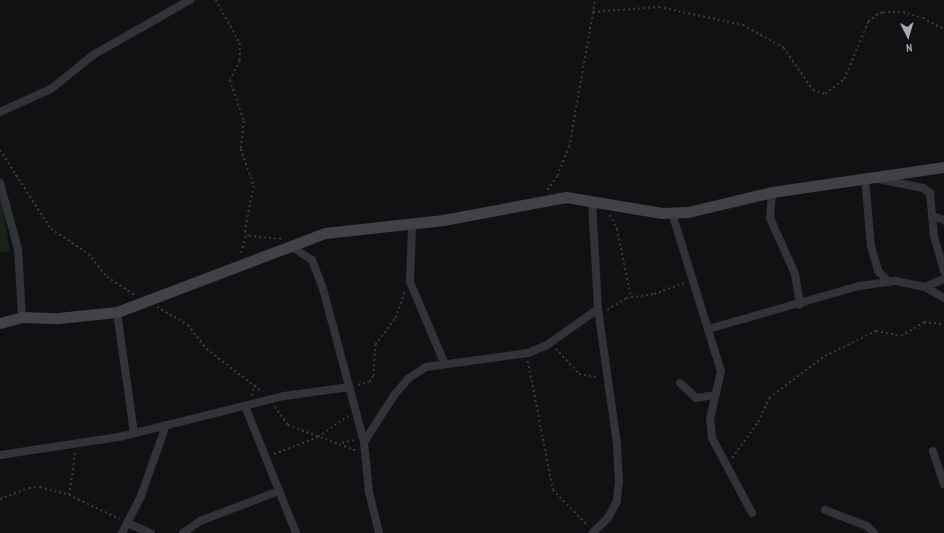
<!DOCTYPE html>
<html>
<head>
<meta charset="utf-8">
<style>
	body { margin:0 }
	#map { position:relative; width:944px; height:533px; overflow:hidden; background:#111113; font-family:"PT Sans Narrow",sans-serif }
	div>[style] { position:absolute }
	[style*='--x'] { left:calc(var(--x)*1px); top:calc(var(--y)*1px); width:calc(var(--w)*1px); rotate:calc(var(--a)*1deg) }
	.green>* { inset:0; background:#19211a }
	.path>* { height:1.5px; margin-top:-0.75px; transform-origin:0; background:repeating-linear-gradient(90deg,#383a3f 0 2px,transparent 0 5px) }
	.street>* { height:8px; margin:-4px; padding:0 4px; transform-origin:4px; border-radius:4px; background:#323338 }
	.secondary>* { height:11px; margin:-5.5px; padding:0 5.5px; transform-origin:5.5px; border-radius:5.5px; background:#404248 }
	span { translate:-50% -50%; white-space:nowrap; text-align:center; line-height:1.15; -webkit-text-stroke:3px #0c0c0e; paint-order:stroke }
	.north { position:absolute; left:888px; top:16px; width:40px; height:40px; -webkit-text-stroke:3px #0c0c0e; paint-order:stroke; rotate:175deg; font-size:11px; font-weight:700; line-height:16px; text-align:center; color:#a2a8b4 }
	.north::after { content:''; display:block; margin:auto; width:14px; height:18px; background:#a2a8b4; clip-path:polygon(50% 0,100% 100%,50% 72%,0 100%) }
</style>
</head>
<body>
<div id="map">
	<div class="green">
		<div style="clip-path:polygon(0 191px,10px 252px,0 253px)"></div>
	</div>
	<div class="path">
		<div style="--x:216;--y:0;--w:49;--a:60.8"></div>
		<div style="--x:240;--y:43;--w:18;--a:90"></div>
		<div style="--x:240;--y:61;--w:21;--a:118"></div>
		<div style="--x:230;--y:80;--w:43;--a:71.1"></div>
		<div style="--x:244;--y:121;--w:28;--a:96"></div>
		<div style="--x:241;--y:149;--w:39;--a:71"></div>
		<div style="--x:254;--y:186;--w:46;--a:101.3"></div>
		<div style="--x:245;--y:231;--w:6;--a:51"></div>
		<div style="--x:249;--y:236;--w:33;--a:5"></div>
		<div style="--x:593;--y:12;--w:66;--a:-4.3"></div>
		<div style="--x:659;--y:7;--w:86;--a:12.1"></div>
		<div style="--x:743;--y:25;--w:47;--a:29.3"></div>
		<div style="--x:784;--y:48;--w:51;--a:55.4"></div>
		<div style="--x:813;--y:90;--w:13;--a:18"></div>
		<div style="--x:825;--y:94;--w:24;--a:-38"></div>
		<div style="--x:844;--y:79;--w:62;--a:-67.2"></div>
		<div style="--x:868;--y:22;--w:11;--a:-41"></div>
		<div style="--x:876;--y:15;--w:8;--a:-23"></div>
		<div style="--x:883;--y:12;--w:20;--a:0"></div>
		<div style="--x:903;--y:12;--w:21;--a:17"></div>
		<div style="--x:923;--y:18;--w:24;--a:28"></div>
		<div style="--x:0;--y:150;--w:94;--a:57.2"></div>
		<div style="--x:51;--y:229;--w:45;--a:33.3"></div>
		<div style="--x:89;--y:254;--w:29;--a:52"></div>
		<div style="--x:107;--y:277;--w:33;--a:33"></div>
		<div style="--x:547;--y:190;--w:17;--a:-54"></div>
		<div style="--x:557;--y:176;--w:31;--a:-68"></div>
		<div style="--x:569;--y:147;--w:149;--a:-80"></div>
		<div style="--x:610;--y:215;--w:16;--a:63"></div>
		<div style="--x:617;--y:229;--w:68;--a:78.2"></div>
		<div style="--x:241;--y:253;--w:20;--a:-75"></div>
		<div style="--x:157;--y:307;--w:36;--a:30"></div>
		<div style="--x:188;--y:325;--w:31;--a:52"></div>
		<div style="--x:207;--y:349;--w:70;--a:38"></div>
		<div style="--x:607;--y:310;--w:22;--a:-32"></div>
		<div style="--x:626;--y:298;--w:28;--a:-8"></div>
		<div style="--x:654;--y:294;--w:33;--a:-20"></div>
		<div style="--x:556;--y:349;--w:34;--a:47"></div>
		<div style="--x:579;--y:374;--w:19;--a:9"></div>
		<div style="--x:528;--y:361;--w:131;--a:79"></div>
		<div style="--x:553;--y:490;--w:50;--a:45.8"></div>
		<div style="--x:358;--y:385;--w:11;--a:-15"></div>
		<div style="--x:369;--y:382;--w:7;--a:-56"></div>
		<div style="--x:373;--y:376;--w:31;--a:-86"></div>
		<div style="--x:375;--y:345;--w:34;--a:-53"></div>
		<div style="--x:395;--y:318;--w:29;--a:-70"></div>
		<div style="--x:251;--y:396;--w:12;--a:-70"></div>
		<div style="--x:275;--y:407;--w:22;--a:54"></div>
		<div style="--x:288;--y:425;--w:74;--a:20.6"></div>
		<div style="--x:342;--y:443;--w:12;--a:-14"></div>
		<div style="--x:274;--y:454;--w:47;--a:-21.1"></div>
		<div style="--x:318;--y:437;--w:37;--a:-35"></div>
		<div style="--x:732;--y:458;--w:44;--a:-54.2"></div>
		<div style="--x:758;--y:422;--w:26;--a:-65"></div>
		<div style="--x:769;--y:398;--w:70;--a:-36.9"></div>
		<div style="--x:825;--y:356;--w:57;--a:-26.1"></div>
		<div style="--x:876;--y:331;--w:25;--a:11"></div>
		<div style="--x:901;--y:336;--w:27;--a:-31"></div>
		<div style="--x:924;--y:322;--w:20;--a:6"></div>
		<div style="--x:69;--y:495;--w:42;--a:-81.9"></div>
		<div style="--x:0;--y:499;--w:31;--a:-21"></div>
		<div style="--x:29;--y:488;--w:11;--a:-5"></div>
		<div style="--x:40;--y:487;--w:30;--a:15"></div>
		<div style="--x:69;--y:495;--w:56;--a:25.2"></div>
	</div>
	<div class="street">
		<div style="--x:0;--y:112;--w:56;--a:-24.3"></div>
		<div style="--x:51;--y:89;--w:54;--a:-39"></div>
		<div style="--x:93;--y:55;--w:112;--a:-29.6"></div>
		<div style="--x:865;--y:178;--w:68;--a:85"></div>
		<div style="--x:871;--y:246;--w:26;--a:74"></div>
		<div style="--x:878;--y:271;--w:16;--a:45"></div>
		<div style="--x:878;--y:179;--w:46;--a:11.3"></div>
		<div style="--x:923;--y:188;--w:9;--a:36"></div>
		<div style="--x:930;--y:193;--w:43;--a:84.7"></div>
		<div style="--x:934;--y:236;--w:37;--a:74"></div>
		<div style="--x:0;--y:183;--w:68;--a:74.7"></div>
		<div style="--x:18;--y:249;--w:68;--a:86.6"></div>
		<div style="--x:772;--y:192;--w:26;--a:94"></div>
		<div style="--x:770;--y:218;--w:61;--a:65.9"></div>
		<div style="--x:795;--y:274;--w:31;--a:81"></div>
		<div style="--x:592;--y:201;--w:108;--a:86.8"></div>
		<div style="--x:598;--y:309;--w:137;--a:82"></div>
		<div style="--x:617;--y:445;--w:36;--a:87"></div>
		<div style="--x:619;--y:481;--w:20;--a:96"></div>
		<div style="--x:617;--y:501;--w:19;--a:118"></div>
		<div style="--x:608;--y:518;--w:21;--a:137"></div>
		<div style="--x:672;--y:213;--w:165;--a:72.8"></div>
		<div style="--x:721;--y:371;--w:49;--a:102.9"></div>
		<div style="--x:710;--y:419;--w:19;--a:84"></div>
		<div style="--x:712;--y:438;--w:85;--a:61.9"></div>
		<div style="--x:932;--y:216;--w:13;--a:18"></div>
		<div style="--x:412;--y:225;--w:57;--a:92"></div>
		<div style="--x:410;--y:282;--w:87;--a:67"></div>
		<div style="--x:291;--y:246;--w:25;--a:34"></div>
		<div style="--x:312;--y:260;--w:31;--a:69"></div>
		<div style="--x:323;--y:289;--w:158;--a:75"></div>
		<div style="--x:364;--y:442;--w:50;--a:84.3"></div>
		<div style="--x:369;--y:492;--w:42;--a:76.3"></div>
		<div style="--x:925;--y:287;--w:22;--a:30"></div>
		<div style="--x:117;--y:312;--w:122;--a:82"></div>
		<div style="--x:708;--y:329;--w:157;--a:-15.9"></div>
		<div style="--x:859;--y:286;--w:37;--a:-8"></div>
		<div style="--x:896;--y:281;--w:30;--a:12"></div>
		<div style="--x:925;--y:287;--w:21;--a:-23"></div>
		<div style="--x:680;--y:383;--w:22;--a:43"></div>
		<div style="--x:696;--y:398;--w:20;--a:-9"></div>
		<div style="--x:245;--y:406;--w:137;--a:68.1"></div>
		<div style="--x:364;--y:442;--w:57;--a:-57.1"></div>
		<div style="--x:395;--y:394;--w:21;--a:-49"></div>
		<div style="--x:409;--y:378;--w:20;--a:-33"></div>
		<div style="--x:426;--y:367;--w:103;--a:-7.8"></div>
		<div style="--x:528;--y:353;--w:21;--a:-23"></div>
		<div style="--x:547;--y:345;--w:62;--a:-35.2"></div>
		<div style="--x:933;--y:451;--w:35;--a:72"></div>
		<div style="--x:0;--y:455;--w:120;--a:-8.6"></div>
		<div style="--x:119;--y:437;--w:170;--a:-14"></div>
		<div style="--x:284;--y:396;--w:66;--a:-7.9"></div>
		<div style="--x:825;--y:510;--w:45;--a:20.9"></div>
		<div style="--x:867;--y:526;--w:10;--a:45"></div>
		<div style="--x:127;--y:523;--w:26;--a:23"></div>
		<div style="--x:122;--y:533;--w:42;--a:-62.8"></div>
		<div style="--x:141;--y:496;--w:75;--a:-70.6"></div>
		<div style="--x:183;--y:533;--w:21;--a:-35"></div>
		<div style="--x:200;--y:521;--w:85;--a:-20.8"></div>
	</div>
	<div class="secondary">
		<div style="--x:0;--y:323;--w:23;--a:-15"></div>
		<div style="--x:22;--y:317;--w:36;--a:2"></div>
		<div style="--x:58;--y:318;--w:59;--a:-5.8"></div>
		<div style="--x:117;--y:312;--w:222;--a:-20.8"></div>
		<div style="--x:325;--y:233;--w:119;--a:-6.3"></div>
		<div style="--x:443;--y:220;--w:125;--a:-10.6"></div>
		<div style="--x:566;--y:197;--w:97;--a:9.5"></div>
		<div style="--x:662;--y:213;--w:26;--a:-2"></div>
		<div style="--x:688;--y:212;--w:86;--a:-13.4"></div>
		<div style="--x:772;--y:192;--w:174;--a:-8.3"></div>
	</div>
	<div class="north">N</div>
</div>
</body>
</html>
